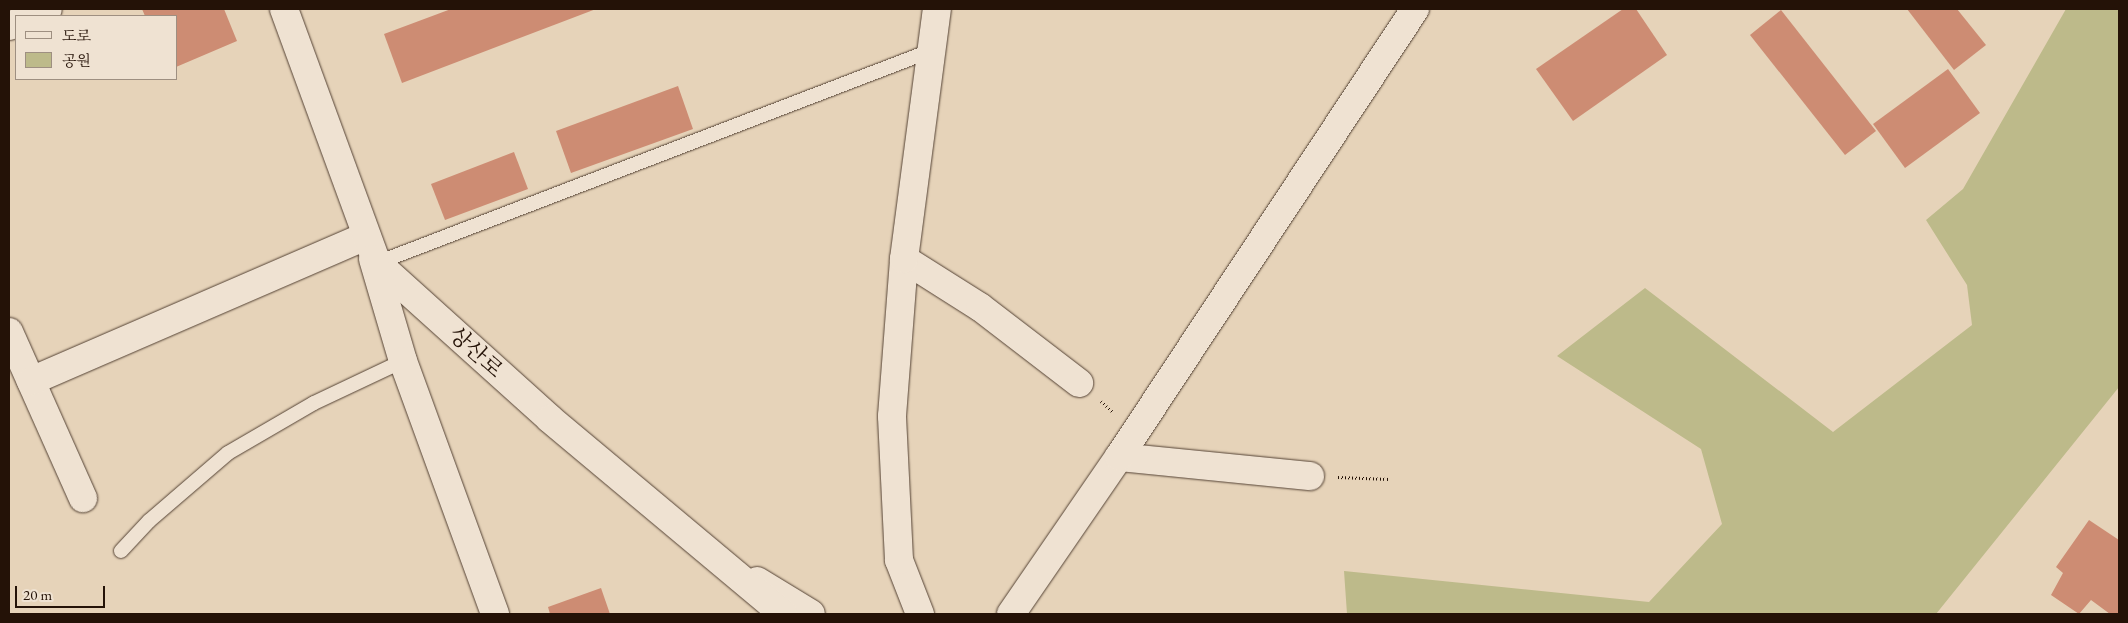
<!DOCTYPE html>
<html>
<head>
<meta charset="utf-8">
<style>
	body { margin:0 }
	#map { position:relative; width:2128px; height:623px; overflow:hidden; background:#e6d3b9; font-family:"EB Garamond","Noto Serif KR",serif }
	div>[style] { position:absolute }
	[style*='--x'] { left:calc(var(--x)*1px); top:calc(var(--y)*1px); width:calc(var(--w)*1px); rotate:calc(var(--a)*1deg) }
	.green>* { inset:0; background:#bdba8a }
	.building>* { inset:0; background:#cd8c73 }
	.path>* { height:3px; margin-top:-1.5px; transform-origin:0; background:repeating-linear-gradient(90deg,#241207 0 1px,transparent 0 3.5px) }
	.roads { filter:drop-shadow(0 0 1px #544234) drop-shadow(0 0 1px #544234) }
	.lane>* { height:14px; margin:-7px; padding:0 7px; transform-origin:7px; border-radius:7px; background:#efe2d2 }
	.street>* { height:28px; margin:-14px; padding:0 14px; transform-origin:14px; border-radius:14px; background:#efe2d2 }
	.secondary>* { height:28px; margin:-14px; padding:0 14px; transform-origin:14px; border-radius:14px; background:#efe2d2 }
	span { translate:-50% -50%; white-space:nowrap; text-align:center; line-height:1.15; -webkit-text-stroke:4px #efe2d2; paint-order:stroke }
	.street-label { font-size:22px; color:#241207 }
	.frame { position:absolute; inset:0; border:10px solid #241207; pointer-events:none }
	.legend { position:absolute; left:15px; top:15px; width:162px; height:65px; box-sizing:border-box; background:#efe2d2; border:1px solid #9e8f81; margin:0; padding:6px 9px; list-style:none; font-size:15px; color:#241207 }
	.legend li { display:flex; align-items:center; gap:10px; height:25px }
	.legend b { width:25px; border:1px solid #9e8f81 }
	.scale { position:absolute; left:15px; top:586px; width:90px; height:22px; box-sizing:border-box; border:2px solid #241207; border-top:0; padding-left:6px; font-size:15px; line-height:18px; white-space:nowrap; color:#241207; -webkit-text-stroke:4px #efe2d2; paint-order:stroke }
</style>
</head>
<body>
<div id="map">
	<div class="green">
		<div style="clip-path:polygon(2066px 9px,2119px 9px,2119px 387px,1936px 614px,1347px 614px,1344px 571px,1649px 602px,1722px 524px,1701px 449px,1557px 356px,1645px 288px,1833px 432px,1972px 325px,1967px 285px,1926px 220px,1963px 189px)"></div>
	</div>
	<div class="building">
		<div style="clip-path:polygon(142px 9px,224px 9px,237px 41px,176px 67px,176px 16px,145px 16px)"></div>
		<div style="clip-path:polygon(451px 9px,596px 9px,402px 83px,384px 34px)"></div>
		<div style="clip-path:polygon(1623px 9px,1636px 9px,1667px 55px,1573px 121px,1536px 69px)"></div>
		<div style="clip-path:polygon(1907px 9px,1957px 9px,1986px 45px,1954px 70px)"></div>
		<div style="clip-path:polygon(1781px 10px,1876px 131px,1845px 155px,1750px 35px)"></div>
		<div style="clip-path:polygon(1948px 69px,1980px 113px,1905px 168px,1873px 124px)"></div>
		<div style="clip-path:polygon(678px 86px,693px 129px,571px 173px,556px 131px)"></div>
		<div style="clip-path:polygon(514px 152px,528px 189px,445px 220px,431px 184px)"></div>
		<div style="clip-path:polygon(2089px 520px,2119px 540px,2119px 614px,2110px 614px,2091px 600px,2079px 614px,2051px 595px,2063px 573px,2056px 567px)"></div>
		<div style="clip-path:polygon(601px 588px,610px 614px,550px 614px,548px 607px)"></div>
	</div>
	<div class="path">
		<div style="--x:1101;--y:401;--w:16;--a:43"></div>
		<div style="--x:1338;--y:477;--w:51;--a:2.2"></div>
	</div>
	<div class="roads">
		<div class="lane">
			<div style="--x:377;--y:263;--w:592;--a:-20.97"></div>
			<div style="--x:121;--y:551;--w:41;--a:-47"></div>
			<div style="--x:149;--y:521;--w:104;--a:-40.7"></div>
			<div style="--x:228;--y:453;--w:99;--a:-30.2"></div>
			<div style="--x:314;--y:403;--w:98;--a:-25.3"></div>
		</div>
		<div class="street">
			<div style="--x:31;--y:16;--w:18;--a:-22"></div>
			<div style="--x:9;--y:26;--w:8;--a:-23"></div>
			<div style="--x:904;--y:259;--w:90;--a:32.3"></div>
			<div style="--x:980;--y:307;--w:125;--a:37.5"></div>
			<div style="--x:9;--y:332;--w:182;--a:66"></div>
			<div style="--x:31;--y:381;--w:365;--a:-23.4"></div>
			<div style="--x:1119;--y:457;--w:192;--a:5.7"></div>
			<div style="--x:757;--y:581;--w:63;--a:31.4"></div>
			<div style="--x:920;--y:614;--w:58;--a:-111.3"></div>
			<div style="--x:899;--y:560;--w:144;--a:-92.8"></div>
			<div style="--x:892;--y:416;--w:157;--a:-85.6"></div>
			<div style="--x:904;--y:259;--w:252;--a:-82.5"></div>
			<div style="--x:1011;--y:614;--w:191;--a:-55.5"></div>
			<div style="--x:1119;--y:457;--w:537;--a:-56.55"></div>
		</div>
		<div class="secondary">
			<div style="--x:284;--y:9;--w:270;--a:69.9"></div>
			<div style="--x:377;--y:263;--w:233;--a:42"></div>
			<div style="--x:550;--y:419;--w:304;--a:39.9"></div>
			<div style="--x:373;--y:259;--w:106;--a:73.6"></div>
			<div style="--x:403;--y:361;--w:269;--a:70"></div>
		</div>
	</div>
	<div class="street-label">
		<span style="left:476px;top:352px;rotate:42deg">상산로</span>
	</div>
	<div class="frame"></div>
	<ul class="legend">
	<li><b style="height:6px;background:#efe2d2"></b>도로</li>
	<li><b style="height:14px;background:#bdba8a"></b>공원</li>
	</ul>
	<div class="scale">20 m</div>
</div>
</body>
</html>
